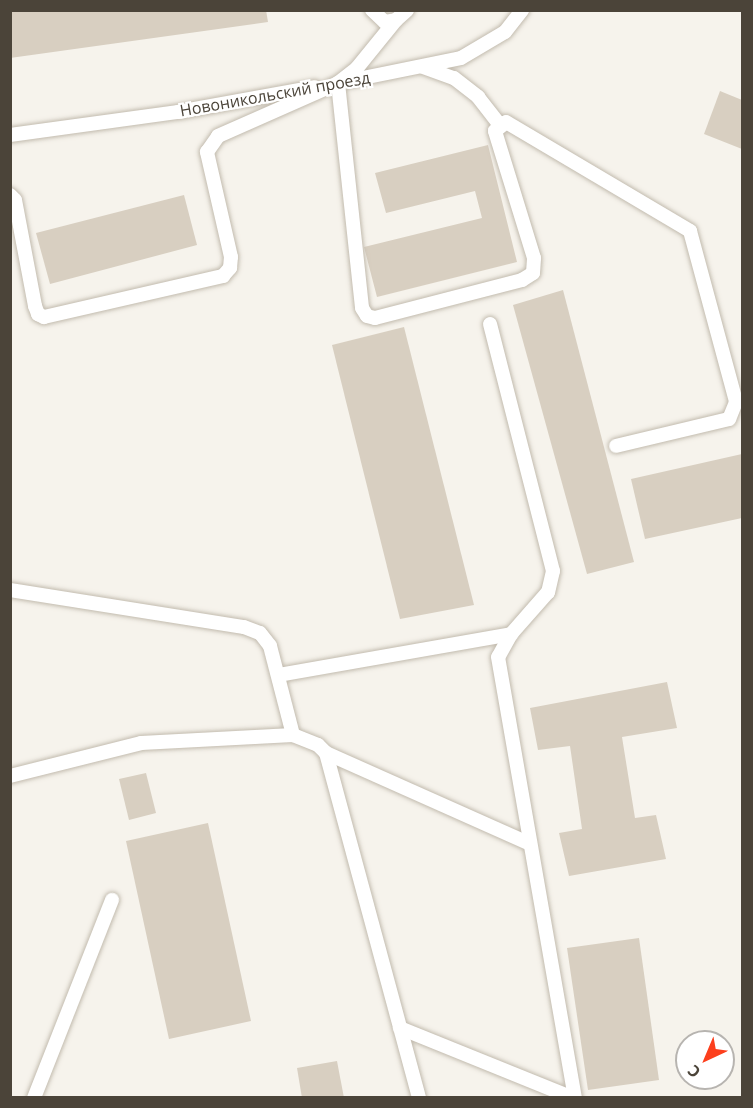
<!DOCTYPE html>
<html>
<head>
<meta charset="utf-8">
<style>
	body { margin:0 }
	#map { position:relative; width:753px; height:1108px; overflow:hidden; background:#f6f3ec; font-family:"Open Sans",sans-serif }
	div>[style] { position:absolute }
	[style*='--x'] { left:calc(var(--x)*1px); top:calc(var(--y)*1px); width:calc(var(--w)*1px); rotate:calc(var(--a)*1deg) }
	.building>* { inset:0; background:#d8cfc1 }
	.roads { filter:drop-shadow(0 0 2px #c2bbae) drop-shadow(0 0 2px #c2bbae) }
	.lane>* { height:14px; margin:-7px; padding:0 7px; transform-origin:7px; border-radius:7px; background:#fff }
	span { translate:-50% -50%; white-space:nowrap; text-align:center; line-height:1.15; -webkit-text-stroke:4.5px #fff; paint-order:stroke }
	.street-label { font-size:16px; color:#4b4439 }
	.frame { position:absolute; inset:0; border:12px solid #4b4439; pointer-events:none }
	.north { position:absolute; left:675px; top:1030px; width:60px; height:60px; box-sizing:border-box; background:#fff; border:2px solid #b7b4b0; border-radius:50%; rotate:224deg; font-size:16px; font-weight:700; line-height:24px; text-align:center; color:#4b4439 }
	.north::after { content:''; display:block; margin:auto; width:21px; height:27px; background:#fc3f1d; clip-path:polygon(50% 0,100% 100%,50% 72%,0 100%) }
</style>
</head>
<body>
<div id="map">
	<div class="building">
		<div style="clip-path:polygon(10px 10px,266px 10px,268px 22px,10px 58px)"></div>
		<div style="clip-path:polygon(720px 91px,742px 100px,742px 149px,704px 134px)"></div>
		<div style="clip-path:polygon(488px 145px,517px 262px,377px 297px,364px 247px,482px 218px,475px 191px,386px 213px,375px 173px)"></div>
		<div style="clip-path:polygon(184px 195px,197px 245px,50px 284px,36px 233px)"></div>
		<div style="clip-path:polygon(563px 290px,634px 562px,587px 574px,513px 305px)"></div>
		<div style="clip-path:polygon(404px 327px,474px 605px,400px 619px,332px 345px)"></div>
		<div style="clip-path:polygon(742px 454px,742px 518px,645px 539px,631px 479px)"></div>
		<div style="clip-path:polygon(667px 682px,677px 728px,622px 737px,635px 818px,656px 815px,666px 859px,569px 876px,559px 833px,582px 829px,570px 746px,538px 750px,530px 708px)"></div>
		<div style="clip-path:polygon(146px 773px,156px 813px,129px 820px,119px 779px)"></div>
		<div style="clip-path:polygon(208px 823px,251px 1021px,169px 1039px,126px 841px)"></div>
		<div style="clip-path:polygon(639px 938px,659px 1080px,588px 1090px,567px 948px)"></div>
		<div style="clip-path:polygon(337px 1061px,344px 1098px,302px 1098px,297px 1068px)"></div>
	</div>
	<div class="roads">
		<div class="lane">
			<div style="--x:372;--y:10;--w:18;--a:43"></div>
			<div style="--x:385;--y:22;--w:11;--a:-10"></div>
			<div style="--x:396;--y:20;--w:15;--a:-42"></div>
			<div style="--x:423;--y:67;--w:33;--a:20"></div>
			<div style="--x:454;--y:78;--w:31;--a:38"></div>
			<div style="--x:478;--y:97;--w:36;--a:52"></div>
			<div style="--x:343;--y:82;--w:120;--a:-11.5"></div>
			<div style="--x:461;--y:58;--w:51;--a:-30.6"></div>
			<div style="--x:505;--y:32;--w:28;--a:-52"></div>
			<div style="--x:338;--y:83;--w:226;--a:83.9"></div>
			<div style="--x:362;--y:308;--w:9;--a:58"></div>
			<div style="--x:367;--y:316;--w:8;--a:14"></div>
			<div style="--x:375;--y:318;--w:152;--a:-14.5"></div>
			<div style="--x:522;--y:280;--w:13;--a:-32"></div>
			<div style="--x:533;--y:273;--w:15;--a:-86"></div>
			<div style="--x:534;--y:258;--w:133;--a:-107.1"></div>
			<div style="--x:495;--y:131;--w:14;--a:-39"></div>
			<div style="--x:506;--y:122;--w:214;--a:30.6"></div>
			<div style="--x:690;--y:231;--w:177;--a:74.9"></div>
			<div style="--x:736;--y:402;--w:18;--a:112"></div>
			<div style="--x:729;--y:419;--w:116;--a:166.6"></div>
			<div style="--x:10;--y:135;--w:170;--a:-7.8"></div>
			<div style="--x:178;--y:112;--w:139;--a:-10.3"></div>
			<div style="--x:10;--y:195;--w:7;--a:45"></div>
			<div style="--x:15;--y:200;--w:108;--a:79.3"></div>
			<div style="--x:35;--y:306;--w:9;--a:69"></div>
			<div style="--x:38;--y:314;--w:7;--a:27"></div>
			<div style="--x:44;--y:317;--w:184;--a:-12.9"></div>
			<div style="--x:223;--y:276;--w:11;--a:-49"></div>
			<div style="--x:230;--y:268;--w:11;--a:-85"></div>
			<div style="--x:231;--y:257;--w:108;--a:-102.9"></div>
			<div style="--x:207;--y:152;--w:19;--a:-55"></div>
			<div style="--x:218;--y:136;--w:131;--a:-23.8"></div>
			<div style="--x:338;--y:83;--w:24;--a:-38"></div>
			<div style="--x:357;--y:68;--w:62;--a:-50.9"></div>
			<div style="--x:490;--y:324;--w:255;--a:75.7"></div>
			<div style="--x:553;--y:571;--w:22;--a:103"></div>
			<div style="--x:548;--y:592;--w:56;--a:131.4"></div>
			<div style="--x:511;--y:634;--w:26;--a:119"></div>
			<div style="--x:498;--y:657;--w:448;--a:80.1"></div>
			<div style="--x:10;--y:590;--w:237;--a:9"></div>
			<div style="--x:244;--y:627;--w:17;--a:21"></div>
			<div style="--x:260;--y:633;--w:16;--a:52"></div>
			<div style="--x:270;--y:646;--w:92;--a:75.5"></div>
			<div style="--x:279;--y:675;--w:236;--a:-10"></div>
			<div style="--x:326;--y:753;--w:223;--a:24"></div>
			<div style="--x:10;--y:776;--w:135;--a:-14.1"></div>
			<div style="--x:141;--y:743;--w:152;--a:-3"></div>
			<div style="--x:293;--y:735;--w:27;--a:22"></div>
			<div style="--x:318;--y:745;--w:11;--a:45"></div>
			<div style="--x:326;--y:753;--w:357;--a:74.9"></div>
			<div style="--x:400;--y:1028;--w:187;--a:22"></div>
			<div style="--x:34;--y:1098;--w:213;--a:-68.5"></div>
		</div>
	</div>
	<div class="street-label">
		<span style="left:275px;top:94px;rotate:-10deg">Новоникольский проезд</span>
	</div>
	<div class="frame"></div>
	<div class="north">С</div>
</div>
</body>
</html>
